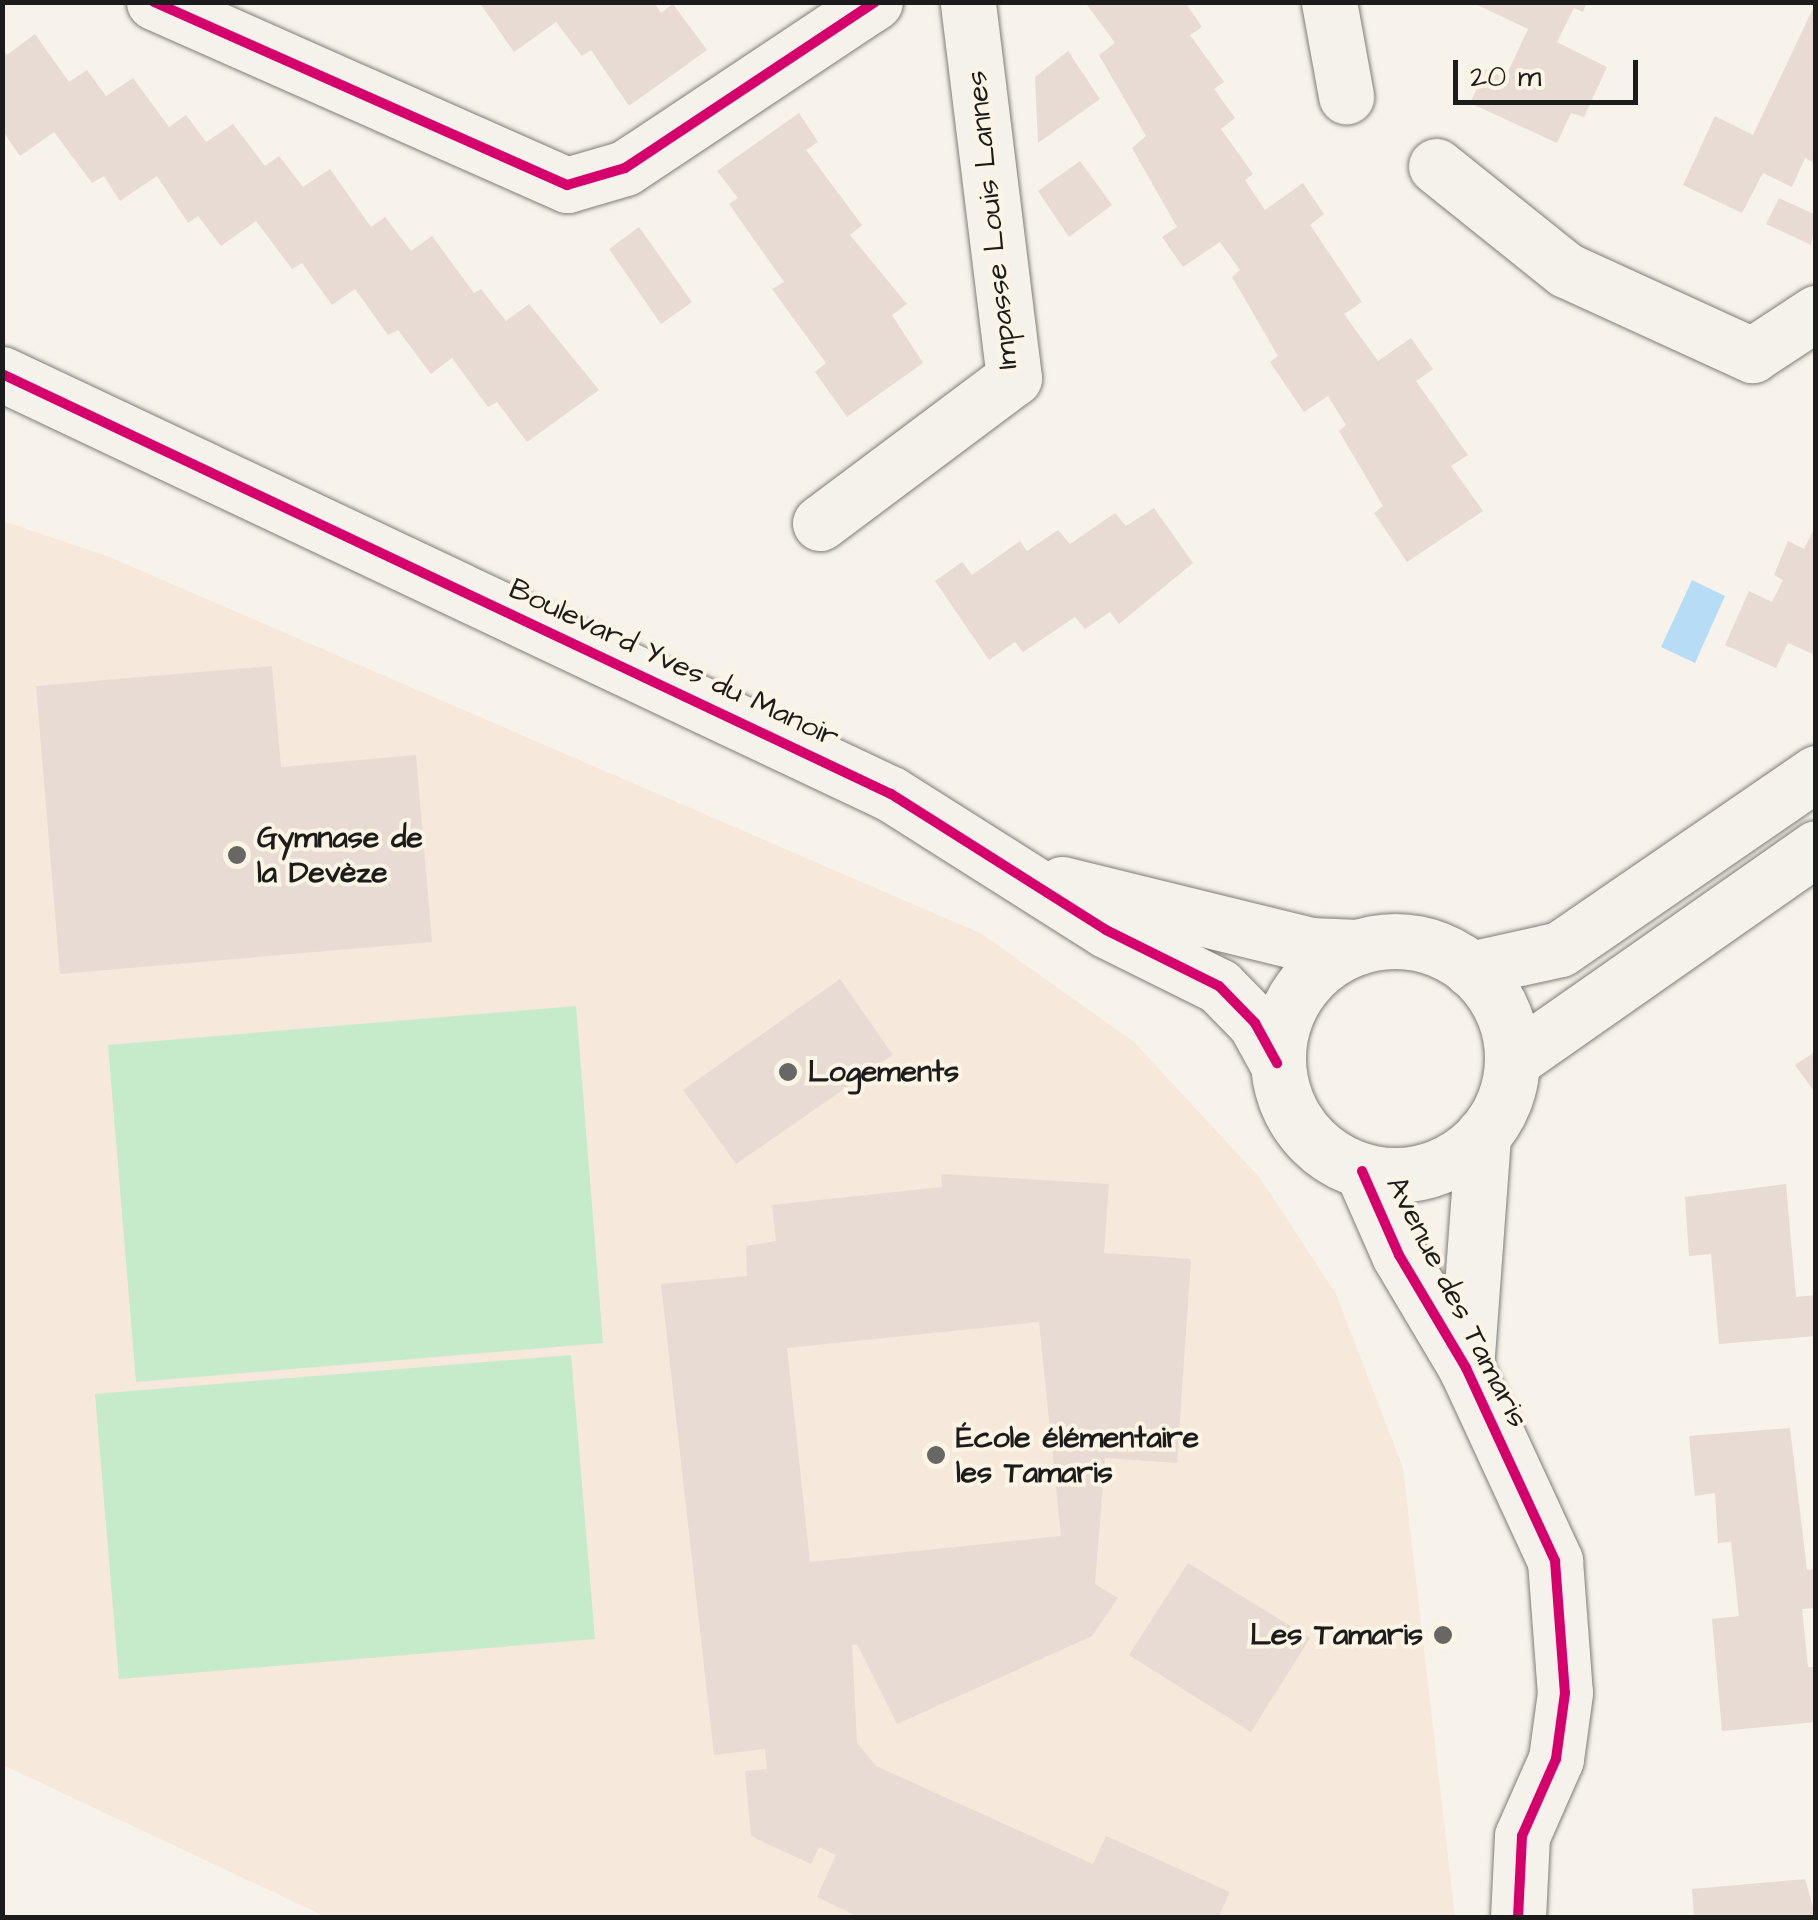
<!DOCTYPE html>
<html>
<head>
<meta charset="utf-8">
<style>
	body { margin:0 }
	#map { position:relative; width:1818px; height:1920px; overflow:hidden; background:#f7f3ea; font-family:"Architects Daughter",sans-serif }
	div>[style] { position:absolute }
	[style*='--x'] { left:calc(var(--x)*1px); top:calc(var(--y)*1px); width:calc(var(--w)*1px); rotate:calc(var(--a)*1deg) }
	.built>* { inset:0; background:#f6e8da }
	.green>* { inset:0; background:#c5ebcb }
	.water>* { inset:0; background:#b7ddf6 }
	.building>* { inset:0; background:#e7dbd3 }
	.roads { filter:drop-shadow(0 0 2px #7f7d79) drop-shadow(0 0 2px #7f7d79) }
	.minor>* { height:55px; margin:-27.5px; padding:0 27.5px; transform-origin:27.5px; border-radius:27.5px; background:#f5f2ec }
	.minor>.ring { margin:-27.5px; padding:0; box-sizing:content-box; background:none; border:55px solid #f5f2ec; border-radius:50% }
	.cycleway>* { height:10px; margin:-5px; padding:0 5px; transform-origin:5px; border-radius:5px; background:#d6006c }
	.dots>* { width:28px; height:28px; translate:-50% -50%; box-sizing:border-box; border:5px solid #fcf5e5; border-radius:50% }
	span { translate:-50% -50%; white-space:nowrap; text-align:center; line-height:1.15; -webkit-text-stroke:8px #fcf5e5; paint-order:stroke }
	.street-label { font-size:30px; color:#1c1c1c }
	.poi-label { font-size:30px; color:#1c1c1c; font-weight:700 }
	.left { translate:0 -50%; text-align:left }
	.right { translate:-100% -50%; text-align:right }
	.frame { position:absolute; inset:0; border:5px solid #1c1c1c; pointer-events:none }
	.scale { position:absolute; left:1453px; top:60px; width:185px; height:45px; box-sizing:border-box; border:5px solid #1c1c1c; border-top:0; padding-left:12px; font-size:30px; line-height:35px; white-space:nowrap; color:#1c1c1c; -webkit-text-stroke:8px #fcf5e5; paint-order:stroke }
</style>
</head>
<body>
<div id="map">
	<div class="built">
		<div style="clip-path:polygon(3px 521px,107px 556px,982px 934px,1134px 1042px,1260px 1178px,1336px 1294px,1403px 1468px,1455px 1917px,326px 1917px,3px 1765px)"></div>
	</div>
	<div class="green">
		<div style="clip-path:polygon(576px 1006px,603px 1343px,136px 1382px,108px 1045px)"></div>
		<div style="clip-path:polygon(571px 1355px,595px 1639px,119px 1679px,95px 1394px)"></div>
	</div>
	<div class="water">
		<div style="clip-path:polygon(1692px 580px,1725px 596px,1695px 663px,1661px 647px)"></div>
	</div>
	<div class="building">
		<div style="clip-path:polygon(479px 2px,654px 2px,661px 13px,673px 4px,707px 50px,629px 106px,591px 50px,582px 56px,556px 22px,514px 52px)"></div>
		<div style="clip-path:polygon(1085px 2px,1185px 2px,1202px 27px,1190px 35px,1224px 82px,1214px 89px,1235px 118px,1221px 129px,1253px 174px,1245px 180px,1265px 210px,1303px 183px,1324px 214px,1310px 225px,1362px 302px,1344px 314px,1378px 361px,1411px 338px,1433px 369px,1416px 381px,1468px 455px,1451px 466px,1483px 511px,1407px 562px,1374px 513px,1383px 506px,1339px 431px,1346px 425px,1328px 396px,1304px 412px,1270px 362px,1278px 356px,1232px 277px,1240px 270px,1220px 242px,1183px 267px,1162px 237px,1177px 227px,1132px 148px,1146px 136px,1099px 55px,1115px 43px)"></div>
		<div style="clip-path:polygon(1471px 2px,1587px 2px,1583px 12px,1574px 8px,1557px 42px,1607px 67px,1584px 117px,1571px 113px,1557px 143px,1470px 103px,1486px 69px,1505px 78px,1528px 29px)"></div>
		<div style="clip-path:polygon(1816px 2px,1816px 164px,1805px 158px,1792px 187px,1763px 173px,1742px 213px,1683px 185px,1715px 116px,1753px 135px)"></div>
		<div style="clip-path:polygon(35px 34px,69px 82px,87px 70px,106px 96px,133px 78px,169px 127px,186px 115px,206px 142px,233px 124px,265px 166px,279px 156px,303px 187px,330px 169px,371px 227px,385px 217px,411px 251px,432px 236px,474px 293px,481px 289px,506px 321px,529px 304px,599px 390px,527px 442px,497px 402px,488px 407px,452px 358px,431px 374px,398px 330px,388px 335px,355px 289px,332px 305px,302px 263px,292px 269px,256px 221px,221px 246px,198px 216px,188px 223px,157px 176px,120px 201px,104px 176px,92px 183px,54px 132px,20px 156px,2px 130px,2px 49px,7px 55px)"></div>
		<div style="clip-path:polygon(1068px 51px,1100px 99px,1038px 143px,1035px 77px)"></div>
		<div style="clip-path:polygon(799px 113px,818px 142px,806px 150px,862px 225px,850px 235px,907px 304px,892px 315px,923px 363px,847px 417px,815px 372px,826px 363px,772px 289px,784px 282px,729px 204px,738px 198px,717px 171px)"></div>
		<div style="clip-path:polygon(1080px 161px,1112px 205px,1069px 237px,1038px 191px)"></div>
		<div style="clip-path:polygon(1779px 198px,1816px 215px,1811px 245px,1766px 224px)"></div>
		<div style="clip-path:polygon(639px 227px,692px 302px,661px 324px,609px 249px)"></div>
		<div style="clip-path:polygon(1154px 508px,1193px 563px,1119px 624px,1110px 612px,1085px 629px,1075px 617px,1023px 652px,1015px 642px,989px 660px,935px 581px,962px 562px,972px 575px,1020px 541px,1027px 551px,1058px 530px,1070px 544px,1115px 513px,1126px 526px)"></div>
		<div style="clip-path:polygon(1816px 525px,1813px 654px,1788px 643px,1776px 668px,1725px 645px,1749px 591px,1772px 602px,1783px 580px,1774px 575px,1788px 541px,1804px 549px)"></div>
		<div style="clip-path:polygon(272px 666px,281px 767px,416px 755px,432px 942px,60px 974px,36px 686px)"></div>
		<div style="clip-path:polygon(840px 979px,893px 1055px,736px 1164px,683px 1090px)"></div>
		<div style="clip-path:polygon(1816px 1051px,1816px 1094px,1795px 1065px)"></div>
		<div style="clip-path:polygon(evenodd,941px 1174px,1109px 1184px,1104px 1253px,1191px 1259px,1177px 1463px,1105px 1458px,1095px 1584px,1118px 1598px,1092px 1636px,897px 1724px,857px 1644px,852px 1645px,857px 1743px,876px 1766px,1093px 1864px,1106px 1836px,1230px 1892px,1218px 1918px,861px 1918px,817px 1897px,836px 1855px,819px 1847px,811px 1864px,751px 1836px,745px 1771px,767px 1769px,765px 1749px,714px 1755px,661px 1284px,747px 1276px,746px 1246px,776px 1241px,772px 1205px,942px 1187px,941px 1174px,1039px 1322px,1061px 1536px,810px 1562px,787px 1348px,1039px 1322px)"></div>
		<div style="clip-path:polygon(1786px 1184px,1796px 1297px,1816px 1295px,1816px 1336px,1719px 1344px,1711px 1254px,1689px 1256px,1685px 1197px)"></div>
		<div style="clip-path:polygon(1790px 1428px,1807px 1570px,1816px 1569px,1816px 1608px,1802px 1609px,1808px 1667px,1816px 1667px,1816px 1722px,1722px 1731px,1712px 1619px,1739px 1616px,1731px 1542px,1718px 1543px,1715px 1493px,1695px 1496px,1689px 1436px)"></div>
		<div style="clip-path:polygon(1188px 1563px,1310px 1638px,1251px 1732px,1129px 1655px)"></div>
		<div style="clip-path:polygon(1805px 1879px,1816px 1918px,1694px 1918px,1692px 1889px)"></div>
	</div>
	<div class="roads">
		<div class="minor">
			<div style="--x:154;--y:2;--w:452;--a:23.9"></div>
			<div style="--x:567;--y:185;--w:60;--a:-16.3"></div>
			<div style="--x:625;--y:168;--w:300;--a:-33.6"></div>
			<div style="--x:1329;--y:2;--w:96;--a:79.7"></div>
			<div style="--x:1436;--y:166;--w:166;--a:38.7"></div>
			<div style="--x:1566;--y:270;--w:205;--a:24.6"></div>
			<div style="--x:1752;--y:355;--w:77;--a:-33.3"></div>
			<div style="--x:2;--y:374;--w:983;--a:25.29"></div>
			<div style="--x:891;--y:794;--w:254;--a:32.3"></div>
			<div style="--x:1106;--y:930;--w:126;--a:26.4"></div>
			<div style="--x:1219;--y:986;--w:52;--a:45.8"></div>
			<div style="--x:1255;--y:1023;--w:46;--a:61.2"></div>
			<div style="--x:820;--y:523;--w:242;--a:-36.8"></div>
			<div style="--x:1014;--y:378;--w:379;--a:-97"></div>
			<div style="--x:1062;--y:884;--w:255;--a:13.8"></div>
			<div style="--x:1310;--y:945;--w:48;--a:2.4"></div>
			<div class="ring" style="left:1278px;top:941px;width:179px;height:179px"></div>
			<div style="--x:1470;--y:969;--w:92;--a:-12.5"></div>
			<div style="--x:1560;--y:949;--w:311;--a:-34.5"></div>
			<div style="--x:1512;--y:1061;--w:371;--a:-35"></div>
			<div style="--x:1362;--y:1171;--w:92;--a:66.2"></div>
			<div style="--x:1399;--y:1255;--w:131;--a:59.3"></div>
			<div style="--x:1466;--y:1368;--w:213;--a:65.2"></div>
			<div style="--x:1555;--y:1561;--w:132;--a:85.7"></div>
			<div style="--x:1565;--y:1693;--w:67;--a:97.8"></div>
			<div style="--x:1556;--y:1759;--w:84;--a:113.8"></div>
			<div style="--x:1522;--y:1836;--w:82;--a:92.8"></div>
			<div style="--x:1466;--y:1368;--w:234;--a:-85.8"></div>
		</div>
	</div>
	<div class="cycleway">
		<div style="--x:154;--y:2;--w:452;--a:23.9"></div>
		<div style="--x:567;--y:185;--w:60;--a:-16.3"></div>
		<div style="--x:625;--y:168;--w:300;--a:-33.6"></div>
		<div style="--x:2;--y:374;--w:983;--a:25.29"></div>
		<div style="--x:891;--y:794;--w:254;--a:32.3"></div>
		<div style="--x:1106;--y:930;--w:126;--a:26.4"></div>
		<div style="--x:1219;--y:986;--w:52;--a:45.8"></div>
		<div style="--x:1255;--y:1023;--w:46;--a:61.2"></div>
		<div style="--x:1362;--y:1171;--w:92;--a:66.2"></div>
		<div style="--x:1399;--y:1255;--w:131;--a:59.3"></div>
		<div style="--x:1466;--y:1368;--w:213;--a:65.2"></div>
		<div style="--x:1555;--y:1561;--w:132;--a:85.7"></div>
		<div style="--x:1565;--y:1693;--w:67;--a:97.8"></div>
		<div style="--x:1556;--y:1759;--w:84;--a:113.8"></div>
		<div style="--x:1522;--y:1836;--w:82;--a:92.8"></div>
	</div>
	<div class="dots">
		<div style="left:237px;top:855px;background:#696764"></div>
		<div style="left:788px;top:1072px;background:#696764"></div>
		<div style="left:936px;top:1455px;background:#696764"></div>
		<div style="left:1443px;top:1635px;background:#696764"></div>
	</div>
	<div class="street-label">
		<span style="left:992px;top:220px;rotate:-96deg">Impasse Louis Lannes</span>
		<span style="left:674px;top:663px;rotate:25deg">Boulevard Yves du Manoir</span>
		<span style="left:1457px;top:1302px;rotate:63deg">Avenue des Tamaris</span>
	</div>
	<div class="poi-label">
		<span class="left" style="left:257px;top:855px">Gymnase de<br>la Devèze</span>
		<span class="left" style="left:808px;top:1072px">Logements</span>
		<span class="left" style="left:956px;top:1455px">École élémentaire<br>les Tamaris</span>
		<span class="right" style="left:1423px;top:1635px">Les Tamaris</span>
	</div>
	<div class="frame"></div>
	<div class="scale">20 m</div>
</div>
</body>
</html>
